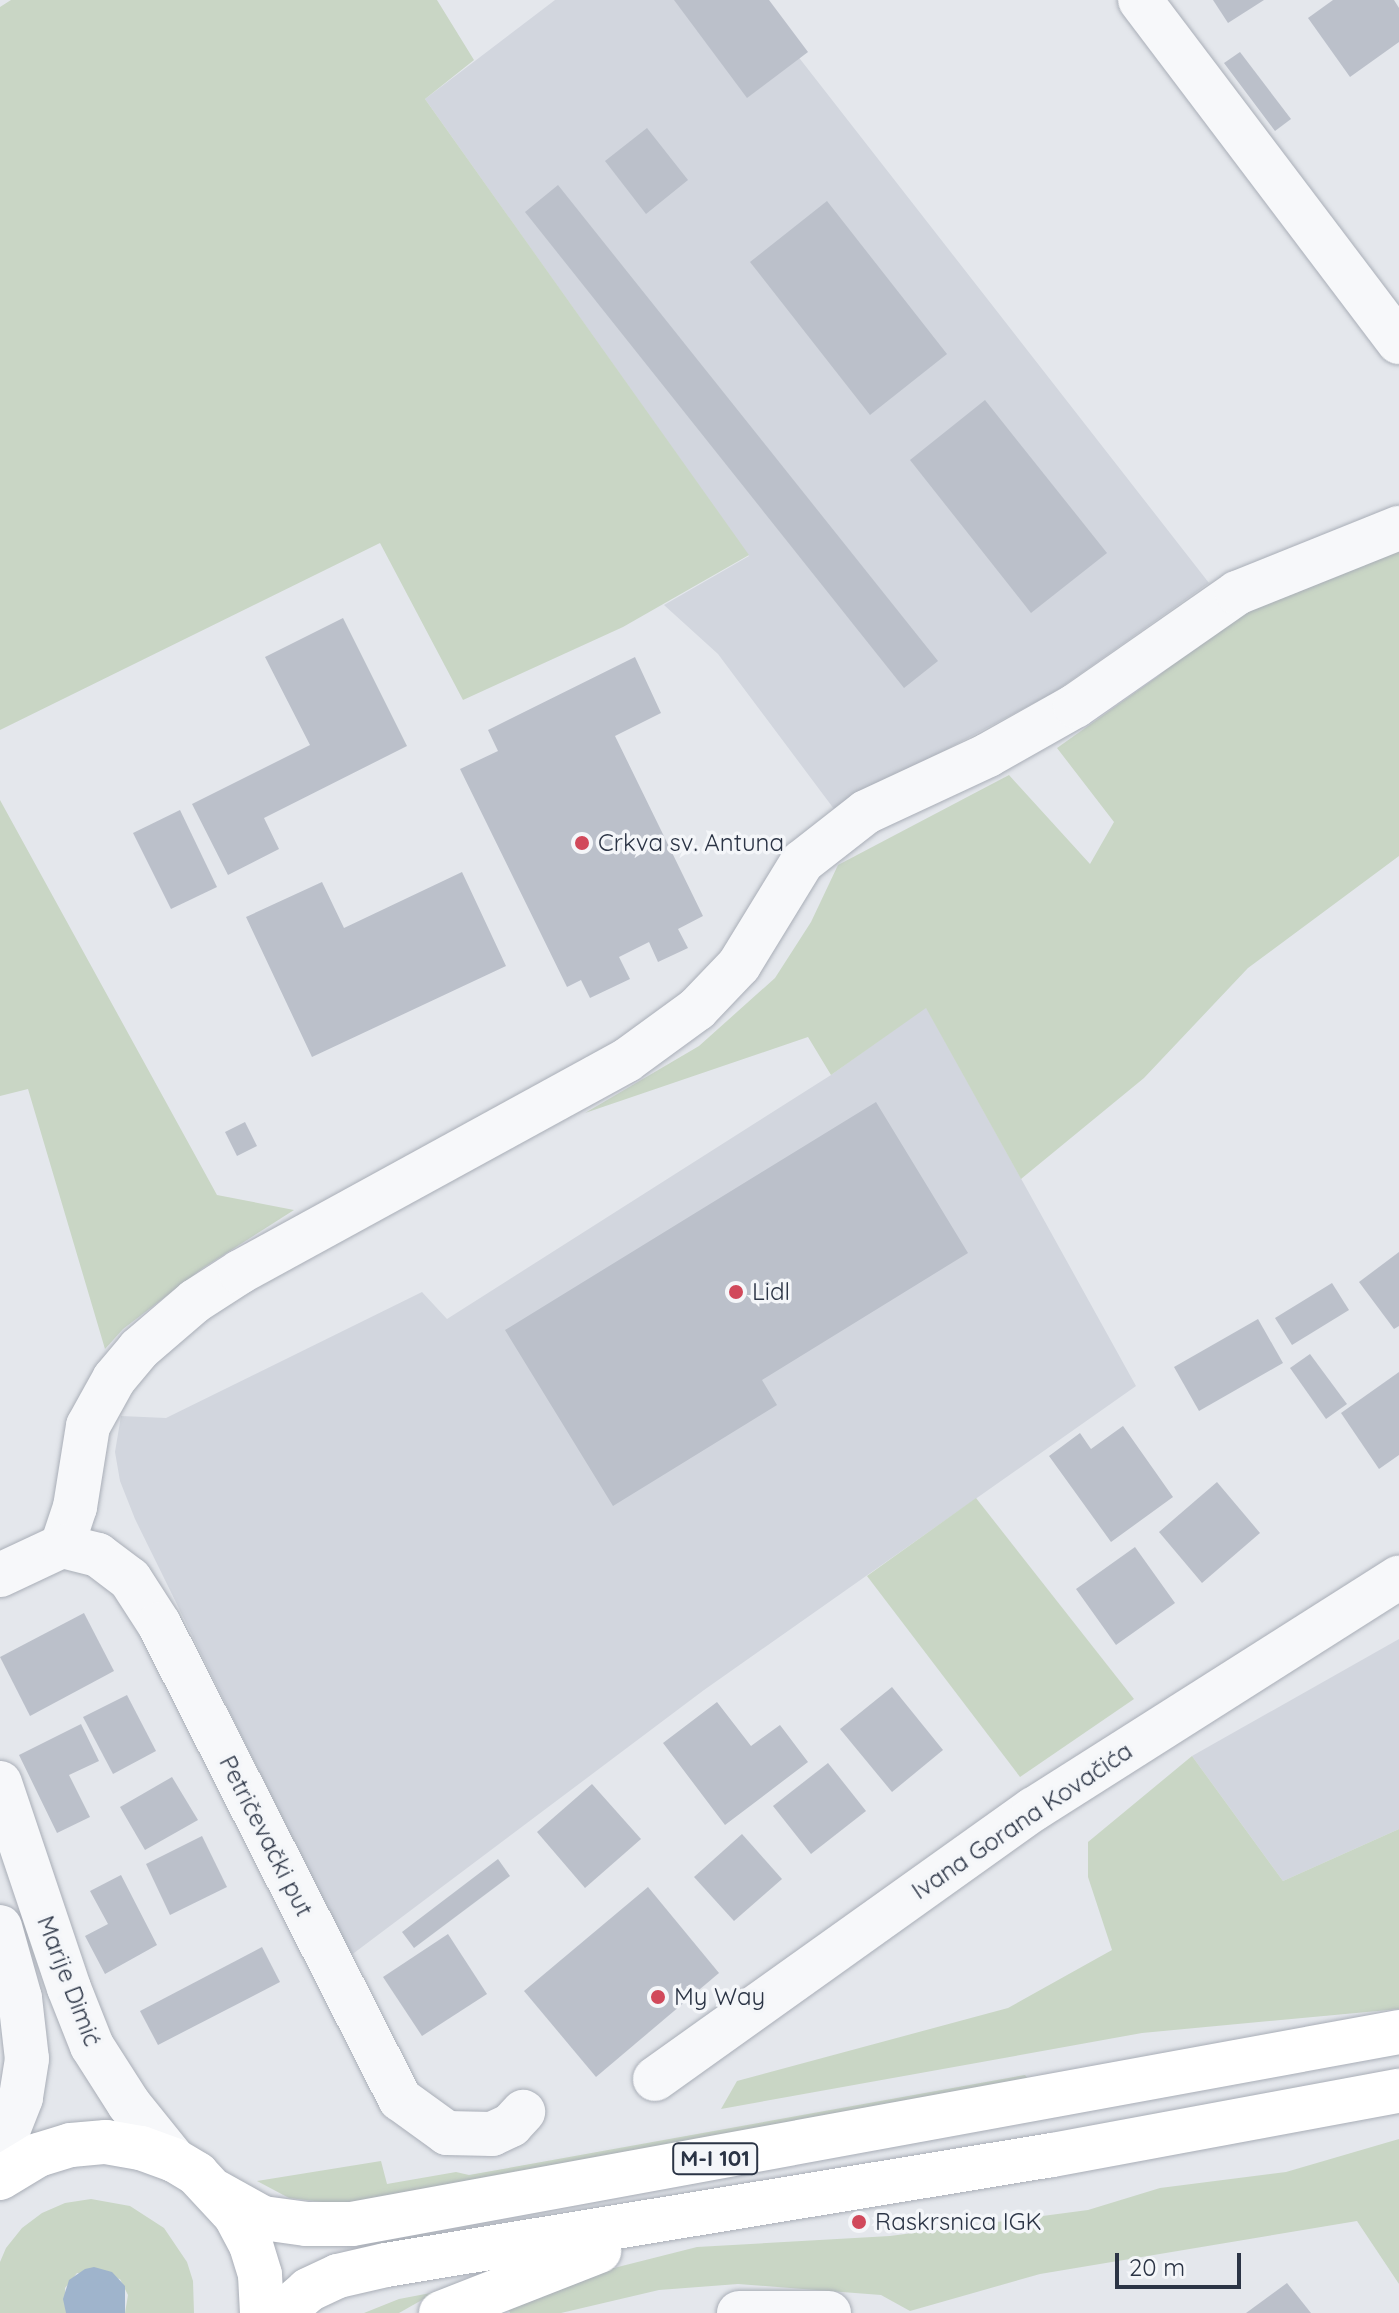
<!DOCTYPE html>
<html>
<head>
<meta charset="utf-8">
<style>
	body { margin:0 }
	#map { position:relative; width:1399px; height:2313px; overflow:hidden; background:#e4e7ec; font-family:Quicksand,sans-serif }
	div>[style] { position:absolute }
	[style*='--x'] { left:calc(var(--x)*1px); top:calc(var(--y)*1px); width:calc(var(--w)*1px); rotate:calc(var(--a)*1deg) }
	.built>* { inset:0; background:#d2d6de }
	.green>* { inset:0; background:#c9d6c5 }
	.water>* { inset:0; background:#9fb4cc }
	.building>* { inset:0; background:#bbc0ca }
	.roads { filter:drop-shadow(0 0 2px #a9aeb7) drop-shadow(0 0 2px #a9aeb7) }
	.minor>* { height:44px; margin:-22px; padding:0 22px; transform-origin:22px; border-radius:22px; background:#f7f8fa }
	.tertiary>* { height:44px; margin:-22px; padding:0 22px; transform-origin:22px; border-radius:22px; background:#f7f8fa }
	.primary>* { height:44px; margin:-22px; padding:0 22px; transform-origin:22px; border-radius:22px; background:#fff }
	.dots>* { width:22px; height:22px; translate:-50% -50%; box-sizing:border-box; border:4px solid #f4f6f9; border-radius:50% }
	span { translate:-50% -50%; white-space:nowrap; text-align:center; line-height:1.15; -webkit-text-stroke:7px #f4f6f9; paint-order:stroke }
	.shield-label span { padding:2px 6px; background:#f4f6f9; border:2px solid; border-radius:6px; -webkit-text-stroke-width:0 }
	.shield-label { font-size:22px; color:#2b3445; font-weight:700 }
	.poi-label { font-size:24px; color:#2b3445 }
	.left { translate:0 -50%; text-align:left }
	.street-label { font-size:24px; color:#2b3445 }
	.scale { position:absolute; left:1115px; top:2253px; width:126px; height:36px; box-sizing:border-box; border:4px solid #2b3445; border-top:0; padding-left:10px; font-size:24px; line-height:28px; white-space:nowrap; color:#2b3445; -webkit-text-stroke:6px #f4f6f9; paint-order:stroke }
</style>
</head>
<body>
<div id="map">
	<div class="built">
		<div style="clip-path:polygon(555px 0,754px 0,1209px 583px,1053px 693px,834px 809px,718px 654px,664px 605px,749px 556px,425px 99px)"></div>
		<div style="clip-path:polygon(926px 1007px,1136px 1386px,704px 1690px,350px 1956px,135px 1519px,120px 1481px,115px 1452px,121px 1416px,166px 1418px,422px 1292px,447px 1319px,831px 1075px)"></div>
		<div style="clip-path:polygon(1399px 1639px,1399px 1829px,1283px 1881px,1192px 1756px)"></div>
	</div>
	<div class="green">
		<div style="clip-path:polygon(11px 0,437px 0,474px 60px,425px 99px,749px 555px,623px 627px,463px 700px,380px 543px,0 730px,0 7px)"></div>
		<div style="clip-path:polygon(1399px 542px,1399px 856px,1248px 968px,1144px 1078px,1021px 1179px,926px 1008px,831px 1075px,808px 1037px,585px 1113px,699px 1046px,775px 978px,811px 922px,838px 865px,1009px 775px,1090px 864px,1114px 822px,1057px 748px,1157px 677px,1211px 632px,1284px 589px)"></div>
		<div style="clip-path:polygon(0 800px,217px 1195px,294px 1210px,203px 1268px,123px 1329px,105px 1349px,28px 1089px,0 1096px)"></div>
		<div style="clip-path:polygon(976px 1498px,1134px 1699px,1020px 1777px,867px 1576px)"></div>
		<div style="clip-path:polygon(1192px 1756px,1283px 1881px,1399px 1829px,1399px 2009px,1142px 2033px,721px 2109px,737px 2081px,1008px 2008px,1112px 1950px,1088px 1877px,1088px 1842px)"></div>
		<div style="clip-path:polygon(1025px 2075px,1029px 2080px,369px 2201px,339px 2204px,289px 2198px,257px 2181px,381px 2161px,387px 2184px,456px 2172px,469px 2175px)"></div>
		<div style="clip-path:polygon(1399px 2139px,1399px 2284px,1357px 2221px,1040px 2274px,910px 2311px,881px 2295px,738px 2284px,659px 2290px,561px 2313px,510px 2313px,508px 2307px,606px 2270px,697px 2247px,890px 2236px,1088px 2210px,1160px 2188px,1286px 2172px)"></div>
		<div style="clip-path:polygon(91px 2199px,130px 2206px,164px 2228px,187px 2262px,193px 2281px,194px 2313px,125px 2313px,128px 2295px,120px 2279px,77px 2273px,65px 2288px,66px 2313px,0 2313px,0 2262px,6px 2248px,22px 2228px,42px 2213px,65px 2203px)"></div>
		<div style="clip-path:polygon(436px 2292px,399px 2313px,364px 2313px,399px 2299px)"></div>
	</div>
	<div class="water">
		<div style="clip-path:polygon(94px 2267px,112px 2272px,125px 2286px,125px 2313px,66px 2313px,63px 2299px,69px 2280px,85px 2269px)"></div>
	</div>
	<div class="building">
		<div style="clip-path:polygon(674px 0,769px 0,808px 52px,747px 98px)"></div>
		<div style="clip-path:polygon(1213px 0,1264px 0,1228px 23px)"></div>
		<div style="clip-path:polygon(1333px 0,1394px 0,1399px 8px,1399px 42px,1350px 77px,1308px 18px)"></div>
		<div style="clip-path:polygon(1240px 52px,1291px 119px,1275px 131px,1224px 63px)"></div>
		<div style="clip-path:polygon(647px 128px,688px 180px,646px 214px,605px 161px)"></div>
		<div style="clip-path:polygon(558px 185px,938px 661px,904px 688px,525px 212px)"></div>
		<div style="clip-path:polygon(827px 201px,947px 354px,870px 415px,750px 262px)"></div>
		<div style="clip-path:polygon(985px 400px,1107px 553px,1031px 613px,910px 460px)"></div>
		<div style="clip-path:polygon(343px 618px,407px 746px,264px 818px,279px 849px,228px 875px,192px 804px,310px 745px,265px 657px)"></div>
		<div style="clip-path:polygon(635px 657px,661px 713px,615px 736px,703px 916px,678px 929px,688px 948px,658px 962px,649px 942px,619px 957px,630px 979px,590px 998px,581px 980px,567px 987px,460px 769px,498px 751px,488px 730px)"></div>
		<div style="clip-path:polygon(180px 810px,217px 887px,171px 909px,133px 833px)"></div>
		<div style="clip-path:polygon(462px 872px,506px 966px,312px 1057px,246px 917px,322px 882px,344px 928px)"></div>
		<div style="clip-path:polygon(876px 1102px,968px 1253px,762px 1380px,777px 1405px,613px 1506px,505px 1330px)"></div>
		<div style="clip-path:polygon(245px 1122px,257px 1146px,237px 1156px,225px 1132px)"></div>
		<div style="clip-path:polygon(1399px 1252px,1399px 1326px,1394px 1329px,1359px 1282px)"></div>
		<div style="clip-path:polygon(1332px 1283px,1349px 1310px,1292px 1345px,1275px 1318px)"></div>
		<div style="clip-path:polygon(1258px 1319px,1283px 1363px,1199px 1411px,1174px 1367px)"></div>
		<div style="clip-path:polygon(1310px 1354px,1347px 1404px,1326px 1419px,1290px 1368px)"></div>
		<div style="clip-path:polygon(1399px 1372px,1399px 1455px,1379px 1469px,1341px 1413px)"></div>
		<div style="clip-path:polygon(1123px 1426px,1173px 1497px,1111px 1542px,1049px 1456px,1080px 1433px,1091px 1449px)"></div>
		<div style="clip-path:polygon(1217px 1482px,1260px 1533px,1202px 1583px,1159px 1532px)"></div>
		<div style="clip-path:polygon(1135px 1547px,1175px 1603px,1116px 1645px,1076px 1589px)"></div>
		<div style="clip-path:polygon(84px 1613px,114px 1671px,30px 1716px,0 1657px)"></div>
		<div style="clip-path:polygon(892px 1687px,943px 1750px,892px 1792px,840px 1729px)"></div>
		<div style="clip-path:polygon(127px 1695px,156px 1751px,113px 1774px,83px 1717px)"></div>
		<div style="clip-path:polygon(717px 1702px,751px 1746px,780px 1725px,808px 1762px,725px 1825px,663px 1743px)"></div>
		<div style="clip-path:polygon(81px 1724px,99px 1761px,69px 1775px,90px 1817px,57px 1833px,19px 1755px)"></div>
		<div style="clip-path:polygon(828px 1763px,866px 1811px,811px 1854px,773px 1806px)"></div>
		<div style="clip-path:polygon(172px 1777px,198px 1820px,145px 1850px,120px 1807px)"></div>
		<div style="clip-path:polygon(592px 1784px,641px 1839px,585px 1888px,537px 1832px)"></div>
		<div style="clip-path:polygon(742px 1834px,782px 1879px,734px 1921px,694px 1877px)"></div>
		<div style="clip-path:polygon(202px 1836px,227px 1887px,170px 1915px,146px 1864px)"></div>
		<div style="clip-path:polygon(498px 1859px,510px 1876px,414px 1948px,402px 1932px)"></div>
		<div style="clip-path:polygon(121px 1875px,157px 1945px,105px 1974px,85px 1936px,108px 1924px,90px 1891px)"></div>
		<div style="clip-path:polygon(648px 1887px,719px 1973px,596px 2077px,524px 1991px)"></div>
		<div style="clip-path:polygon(448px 1934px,487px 1994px,422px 2036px,383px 1977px)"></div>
		<div style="clip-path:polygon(262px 1947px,280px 1982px,158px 2045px,140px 2011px)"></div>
		<div style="clip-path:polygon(1287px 2283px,1311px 2313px,1246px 2313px)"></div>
	</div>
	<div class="roads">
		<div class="minor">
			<div style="--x:1140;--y:0;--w:429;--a:52.9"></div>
			<div style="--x:62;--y:1546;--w:41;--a:-71.6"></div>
			<div style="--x:75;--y:1507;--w:82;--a:-80.9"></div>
			<div style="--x:88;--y:1426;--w:54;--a:-61"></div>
			<div style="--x:114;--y:1379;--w:39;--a:-50"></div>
			<div style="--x:139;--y:1349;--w:74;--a:-40.6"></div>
			<div style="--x:195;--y:1301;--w:54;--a:-32.8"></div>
			<div style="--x:240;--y:1272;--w:441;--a:-28.7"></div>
			<div style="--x:627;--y:1060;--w:87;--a:-36.1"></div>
			<div style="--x:697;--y:1009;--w:61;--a:-46.3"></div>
			<div style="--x:739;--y:965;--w:121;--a:-58.5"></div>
			<div style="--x:802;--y:862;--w:81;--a:-38"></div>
			<div style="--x:866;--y:812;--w:135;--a:-25"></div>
			<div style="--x:988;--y:755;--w:100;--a:-29.4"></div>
			<div style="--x:1075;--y:706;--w:198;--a:-34.9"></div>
			<div style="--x:1237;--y:593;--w:175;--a:-21.9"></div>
			<div style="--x:0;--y:1575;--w:68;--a:-25.1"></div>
			<div style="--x:62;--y:1546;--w:37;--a:14"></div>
			<div style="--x:98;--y:1555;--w:40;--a:37"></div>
			<div style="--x:130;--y:1579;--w:54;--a:57.2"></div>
			<div style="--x:159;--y:1624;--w:533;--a:63.1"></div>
			<div style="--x:400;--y:2099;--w:58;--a:35.9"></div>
			<div style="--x:447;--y:2133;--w:45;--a:1.3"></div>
			<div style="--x:492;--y:2134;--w:21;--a:-25"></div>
			<div style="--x:511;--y:2125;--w:18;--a:-47"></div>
			<div style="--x:655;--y:2079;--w:465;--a:-35.5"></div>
			<div style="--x:1034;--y:1809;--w:432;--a:-32.4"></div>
			<div style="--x:739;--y:2313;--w:90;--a:0"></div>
		</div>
		<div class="tertiary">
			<div style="--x:0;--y:1783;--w:216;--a:71.4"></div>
			<div style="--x:69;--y:1988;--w:62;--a:68.4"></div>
			<div style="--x:92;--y:2046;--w:69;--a:57.5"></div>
			<div style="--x:129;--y:2104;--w:72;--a:51.2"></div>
			<div style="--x:0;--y:1927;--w:74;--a:74.3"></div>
			<div style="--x:20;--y:1998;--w:61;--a:83.5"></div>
			<div style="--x:27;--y:2059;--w:39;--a:99"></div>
			<div style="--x:21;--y:2098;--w:57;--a:111.6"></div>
		</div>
		<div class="primary">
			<div style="--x:0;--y:2178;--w:44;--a:-31.2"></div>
			<div style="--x:38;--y:2155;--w:34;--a:-17"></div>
			<div style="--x:71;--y:2145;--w:35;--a:-5"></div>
			<div style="--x:106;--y:2142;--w:36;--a:10"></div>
			<div style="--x:141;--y:2148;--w:35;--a:20"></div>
			<div style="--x:174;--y:2160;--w:27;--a:31"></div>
			<div style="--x:197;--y:2174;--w:56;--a:47.2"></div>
			<div style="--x:235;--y:2215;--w:34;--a:62"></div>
			<div style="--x:251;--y:2245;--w:31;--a:73"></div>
			<div style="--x:260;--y:2275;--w:38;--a:87"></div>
			<div style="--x:216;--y:2192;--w:54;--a:29"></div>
			<div style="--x:263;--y:2218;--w:43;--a:7.9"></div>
			<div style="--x:306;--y:2224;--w:46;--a:0"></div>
			<div style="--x:352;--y:2224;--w:1064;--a:-10.39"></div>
			<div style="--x:282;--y:2313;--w:35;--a:-41"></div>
			<div style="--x:308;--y:2290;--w:33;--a:-25"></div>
			<div style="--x:338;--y:2276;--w:49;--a:-12.9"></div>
			<div style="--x:386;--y:2265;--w:675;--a:-9.38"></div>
			<div style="--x:1052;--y:2155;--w:353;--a:-10.5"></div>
			<div style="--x:441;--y:2313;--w:170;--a:-21.4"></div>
		</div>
	</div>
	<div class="dots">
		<div style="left:582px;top:843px;background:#d1495b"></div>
		<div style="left:736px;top:1292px;background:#d1495b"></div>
		<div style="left:658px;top:1997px;background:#d1495b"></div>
		<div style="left:859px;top:2222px;background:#d1495b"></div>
	</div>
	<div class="shield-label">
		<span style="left:715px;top:2159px">M-I 101</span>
	</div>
	<div class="poi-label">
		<span class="left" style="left:598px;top:843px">Crkva sv. Antuna</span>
		<span class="left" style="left:752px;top:1292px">Lidl</span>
		<span class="left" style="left:674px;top:1997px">My Way</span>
		<span class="left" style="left:875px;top:2222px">Raskrsnica IGK</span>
	</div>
	<div class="street-label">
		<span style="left:1022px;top:1821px;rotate:-34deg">Ivana Gorana Kovačića</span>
		<span style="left:266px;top:1836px;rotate:63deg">Petričevački put</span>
		<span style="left:69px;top:1981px;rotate:69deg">Marije Dimić</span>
	</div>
	<div class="scale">20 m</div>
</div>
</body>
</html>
